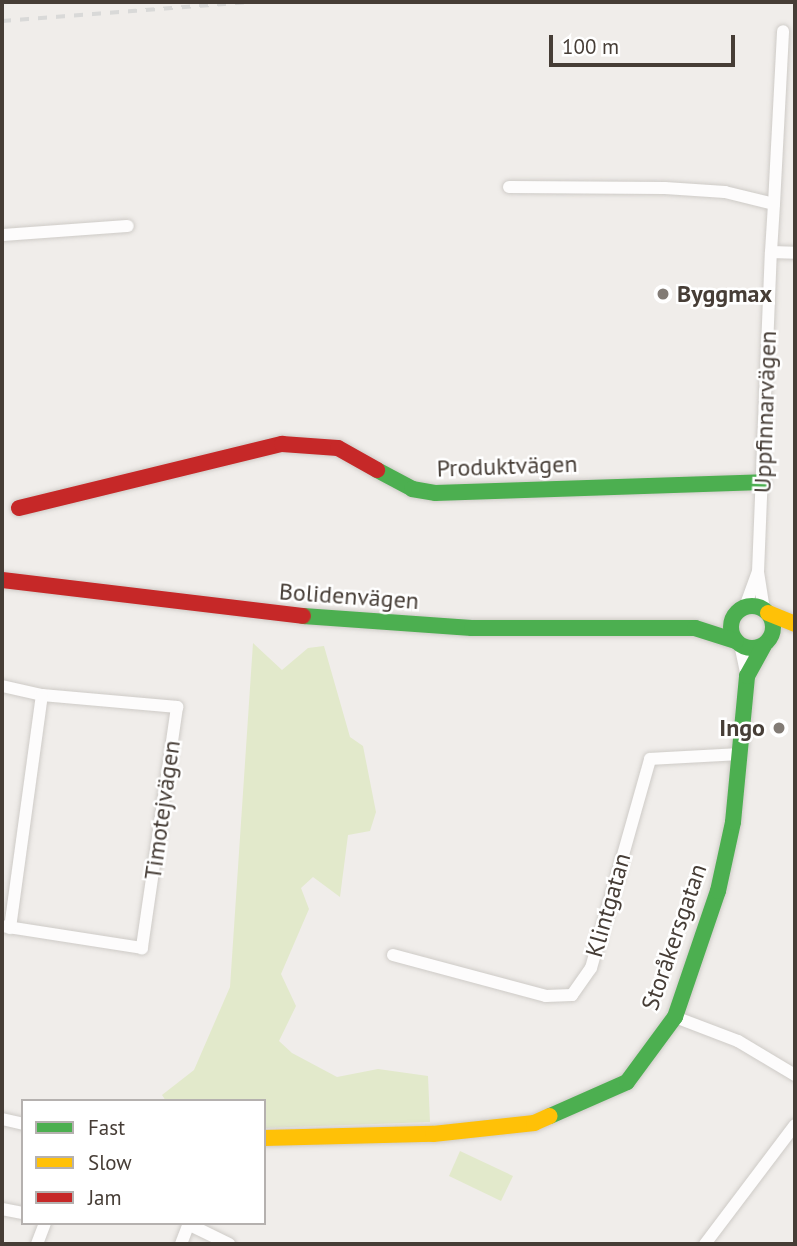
<!DOCTYPE html>
<html>
<head>
<meta charset="utf-8">
<style>
	body { margin:0 }
	#map { position:relative; width:797px; height:1246px; overflow:hidden; background:#f0edea; font-family:"PT Sans",sans-serif }
	div>[style] { position:absolute }
	[style*='--x'] { left:calc(var(--x)*1px); top:calc(var(--y)*1px); width:calc(var(--w)*1px); rotate:calc(var(--a)*1deg) }
	.green>* { inset:0; background:#e2e9cb }
	.roads { filter:drop-shadow(0 0 2px #cecbc7) drop-shadow(0 0 2px #cecbc7) }
	.street>* { height:12px; margin:-6px; padding:0 6px; transform-origin:6px; border-radius:6px; background:#fdfcfc }
	.fast>* { height:16px; margin:-8px; padding:0 8px; transform-origin:8px; border-radius:8px; background:#4caf50 }
	.fast>.ring { margin:-8px; padding:0; box-sizing:content-box; background:none; border:16px solid #4caf50; border-radius:50% }
	.slow>* { height:16px; margin:-8px; padding:0 8px; transform-origin:8px; border-radius:8px; background:#ffc107 }
	.jam>* { height:16px; margin:-8px; padding:0 8px; transform-origin:8px; border-radius:8px; background:#c62828 }
	.rail>* { height:3.5px; margin-top:-1.75px; transform-origin:0; background:repeating-linear-gradient(90deg,#d9d9d8 0 9px,transparent 0 18px) }
	.dots>* { width:19px; height:19px; translate:-50% -50%; box-sizing:border-box; border:4px solid #fff; border-radius:50% }
	span { translate:-50% -50%; white-space:nowrap; text-align:center; line-height:1.15; -webkit-text-stroke:5px #fff; paint-order:stroke }
	.poi-label { font-size:24px; color:#463d36; font-weight:700 }
	.left { translate:0 -50%; text-align:left }
	.right { translate:-100% -50%; text-align:right }
	.street-label { font-size:24px; color:#463d36 }
	.frame { position:absolute; inset:0; border:4px solid #463d36; pointer-events:none }
	.legend { position:absolute; left:21px; top:1099px; width:245px; height:126px; box-sizing:border-box; background:#fff; border:2px solid #b5b1af; margin:0; padding:9px 12px; list-style:none; font-size:21px; color:#463d36 }
	.legend li { display:flex; align-items:center; gap:14px; height:35px }
	.legend b { width:35px; border:2px solid #b5b1af }
	.scale { position:absolute; left:549px; top:35px; width:186px; height:32px; box-sizing:border-box; border:4px solid #463d36; border-top:0; padding-left:9px; font-size:21px; line-height:24px; white-space:nowrap; color:#463d36; -webkit-text-stroke:5px #fff; paint-order:stroke }
</style>
</head>
<body>
<div id="map">
	<div class="green">
		<div style="clip-path:polygon(253px 643px,282px 670px,308px 648px,324px 646px,350px 737px,363px 746px,376px 812px,370px 831px,348px 835px,340px 897px,313px 877px,301px 888px,309px 909px,281px 974px,296px 1006px,279px 1041px,292px 1053px,337px 1077px,378px 1069px,428px 1076px,430px 1122px,264px 1128px,264px 1101px,166px 1101px,162px 1095px,194px 1070px,230px 987px)"></div>
		<div style="clip-path:polygon(460px 1151px,513px 1176px,501px 1201px,449px 1176px)"></div>
	</div>
	<div class="roads">
		<div class="street">
			<div style="--x:509;--y:187;--w:156;--a:0.4"></div>
			<div style="--x:665;--y:188;--w:60;--a:3.8"></div>
			<div style="--x:725;--y:192;--w:50;--a:13.8"></div>
			<div style="--x:774;--y:204;--w:48;--a:93.6"></div>
			<div style="--x:774;--y:204;--w:173;--a:-87"></div>
			<div style="--x:2;--y:235;--w:126;--a:-4.1"></div>
			<div style="--x:745;--y:607;--w:37;--a:-70"></div>
			<div style="--x:764;--y:610;--w:38;--a:-99"></div>
			<div style="--x:758;--y:572;--w:320;--a:-87.7"></div>
			<div style="--x:771;--y:252;--w:24;--a:2"></div>
			<div style="--x:740;--y:644;--w:33;--a:78"></div>
			<div style="--x:2;--y:686;--w:41;--a:12.7"></div>
			<div style="--x:42;--y:695;--w:136;--a:5.1"></div>
			<div style="--x:177;--y:707;--w:244;--a:98.3"></div>
			<div style="--x:142;--y:948;--w:142;--a:-171.1"></div>
			<div style="--x:10;--y:928;--w:235;--a:-82.2"></div>
			<div style="--x:393;--y:955;--w:158;--a:15"></div>
			<div style="--x:546;--y:996;--w:26;--a:-2"></div>
			<div style="--x:572;--y:995;--w:33;--a:-55"></div>
			<div style="--x:591;--y:968;--w:217;--a:-74.2"></div>
			<div style="--x:650;--y:759;--w:89;--a:-3.2"></div>
			<div style="--x:675;--y:1017;--w:67;--a:20.9"></div>
			<div style="--x:738;--y:1041;--w:66;--a:30.8"></div>
			<div style="--x:2;--y:1119;--w:22;--a:13"></div>
			<div style="--x:2;--y:1209;--w:21;--a:11"></div>
			<div style="--x:188;--y:1224;--w:46;--a:26"></div>
			<div style="--x:37;--y:1244;--w:22;--a:-69"></div>
			<div style="--x:181;--y:1244;--w:22;--a:-69"></div>
			<div style="--x:705;--y:1244;--w:149;--a:-52.9"></div>
		</div>
		<div class="fast">
			<div style="--x:377;--y:470;--w:40;--a:28"></div>
			<div style="--x:412;--y:489;--w:23;--a:10"></div>
			<div style="--x:435;--y:493;--w:328;--a:-1.9"></div>
			<div class="ring" style="left:731px;top:606px;width:26px;height:26px"></div>
			<div style="--x:303;--y:616;--w:169;--a:4.1"></div>
			<div style="--x:472;--y:628;--w:223;--a:0"></div>
			<div style="--x:695;--y:628;--w:43;--a:17.6"></div>
			<div style="--x:550;--y:1116;--w:84;--a:-23.8"></div>
			<div style="--x:627;--y:1082;--w:81;--a:-53.6"></div>
			<div style="--x:675;--y:1017;--w:133;--a:-71.2"></div>
			<div style="--x:718;--y:891;--w:71;--a:-77.7"></div>
			<div style="--x:733;--y:822;--w:147;--a:-84.5"></div>
			<div style="--x:747;--y:676;--w:35;--a:-61"></div>
		</div>
		<div class="slow">
			<div style="--x:768;--y:613;--w:29;--a:22"></div>
			<div style="--x:264;--y:1138;--w:169;--a:-1.4"></div>
			<div style="--x:433;--y:1134;--w:102;--a:-6.2"></div>
			<div style="--x:534;--y:1123;--w:17;--a:-24"></div>
		</div>
		<div class="jam">
			<div style="--x:19;--y:508;--w:271;--a:-13.7"></div>
			<div style="--x:282;--y:444;--w:56;--a:4.1"></div>
			<div style="--x:338;--y:448;--w:45;--a:29.4"></div>
			<div style="--x:2;--y:580;--w:303;--a:6.8"></div>
		</div>
	</div>
	<div class="rail">
		<div style="--x:2;--y:21;--w:249;--a:-4.4"></div>
	</div>
	<div class="dots">
		<div style="left:663px;top:294px;background:#827b75"></div>
		<div style="left:779px;top:728px;background:#827b75"></div>
	</div>
	<div class="poi-label">
		<span class="left" style="left:677px;top:294px">Byggmax</span>
		<span class="right" style="left:765px;top:728px">Ingo</span>
	</div>
	<div class="street-label">
		<span style="left:765px;top:412px;rotate:-88deg">Uppfinnarvägen</span>
		<span style="left:507px;top:466px;rotate:-2deg">Produktvägen</span>
		<span style="left:349px;top:596px;rotate:4deg">Bolidenvägen</span>
		<span style="left:162px;top:810px;rotate:-82deg">Timotejvägen</span>
		<span style="left:608px;top:905px;rotate:-74deg">Klintgatan</span>
		<span style="left:674px;top:937px;rotate:-71deg">Storåkersgatan</span>
	</div>
	<div class="frame"></div>
	<ul class="legend">
	<li><b style="height:9px;background:#4caf50"></b>Fast</li>
	<li><b style="height:9px;background:#ffc107"></b>Slow</li>
	<li><b style="height:9px;background:#c62828"></b>Jam</li>
	</ul>
	<div class="scale">100 m</div>
</div>
</body>
</html>
